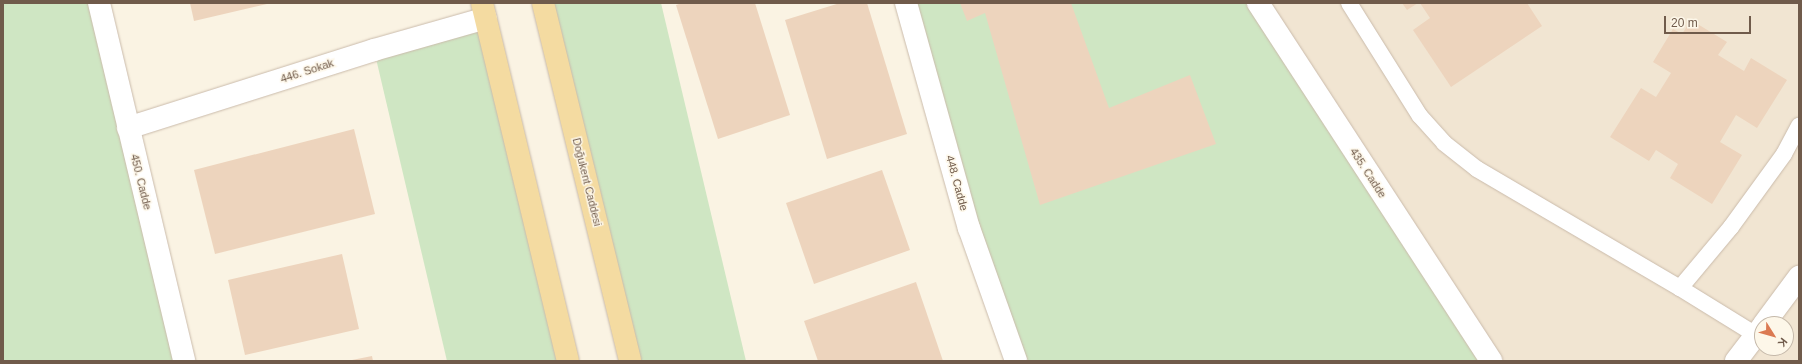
<!DOCTYPE html>
<html>
<head>
<meta charset="utf-8">
<style>
	body { margin:0 }
	#map { position:relative; width:1802px; height:364px; overflow:hidden; background:#faf3e3; font-family:Arial,sans-serif }
	div>[style] { position:absolute }
	[style*='--x'] { left:calc(var(--x)*1px); top:calc(var(--y)*1px); width:calc(var(--w)*1px); rotate:calc(var(--a)*1deg) }
	.residential>* { inset:0; background:#f1e5d2 }
	.green>* { inset:0; background:#cfe6c3 }
	.building>* { inset:0; background:#edd4bd }
	.roads { filter:drop-shadow(0 0 1px #cabbab) drop-shadow(0 0 1px #cabbab) }
	.service>* { height:16px; margin:-8px; padding:0 8px; transform-origin:8px; border-radius:8px; background:#fff }
	.minor>* { height:22px; margin:-11px; padding:0 11px; transform-origin:11px; border-radius:11px; background:#fff }
	.tertiary>* { height:22px; margin:-11px; padding:0 11px; transform-origin:11px; border-radius:11px; background:#fff }
	.primary>* { height:22px; margin:-11px; padding:0 11px; transform-origin:11px; border-radius:11px; background:#f4dba1 }
	span { translate:-50% -50%; white-space:nowrap; text-align:center; line-height:1.15; -webkit-text-stroke:3px #fdf7e9; paint-order:stroke }
	.street-label { font-size:11px; color:#705b4b }
	.frame { position:absolute; inset:0; border:4px solid #705b4b; pointer-events:none }
	.north { position:absolute; left:1754px; top:316px; width:40px; height:40px; box-sizing:border-box; background:#fdf7e9; border:1px solid #c5b9aa; border-radius:50%; rotate:127deg; font-size:11px; font-weight:700; line-height:16px; text-align:center; color:#705b4b }
	.north::after { content:''; display:block; margin:auto; width:14px; height:18px; background:#db7a52; clip-path:polygon(50% 0,100% 100%,50% 72%,0 100%) }
	.scale { position:absolute; left:1664px; top:16px; width:87px; height:18px; box-sizing:border-box; border:2px solid #705b4b; border-top:0; padding-left:5px; font-size:12px; line-height:14px; white-space:nowrap; color:#705b4b; -webkit-text-stroke:3px #fdf7e9; paint-order:stroke }
</style>
</head>
<body>
<div id="map">
	<div class="residential">
		<div style="clip-path:polygon(evenodd,1258px 3px,1799px 3px,1799px 361px,1499px 361px,1258px 3px,1762px 324px,1786px 324px,1786px 348px,1762px 348px,1762px 324px)"></div>
	</div>
	<div class="green">
		<div style="clip-path:polygon(3px 3px,99px 3px,184px 361px,3px 361px)"></div>
		<div style="clip-path:polygon(543px 3px,661px 3px,746px 361px,634px 361px)"></div>
		<div style="clip-path:polygon(906px 3px,1258px 3px,1491px 361px,1016px 361px)"></div>
		<div style="clip-path:polygon(486px 18px,568px 361px,447px 361px,374px 50px)"></div>
	</div>
	<div class="building">
		<div style="clip-path:polygon(190px 3px,267px 3px,267px 4px,194px 21px)"></div>
		<div style="clip-path:polygon(682px 3px,755px 3px,790px 115px,718px 139px,676px 5px)"></div>
		<div style="clip-path:polygon(840px 3px,867px 3px,907px 134px,827px 159px,785px 20px)"></div>
		<div style="clip-path:polygon(960px 3px,1071px 3px,1109px 108px,1190px 75px,1216px 144px,1040px 205px,985px 13px,967px 21px)"></div>
		<div style="clip-path:polygon(1402px 3px,1418px 3px,1407px 10px)"></div>
		<div style="clip-path:polygon(1420px 3px,1527px 3px,1542px 26px,1451px 87px,1413px 30px,1430px 18px)"></div>
		<div style="clip-path:polygon(1691px 20px,1727px 42px,1718px 55px,1744px 71px,1751px 58px,1787px 80px,1757px 128px,1736px 115px,1720px 142px,1742px 155px,1712px 204px,1670px 178px,1678px 164px,1656px 150px,1649px 161px,1610px 137px,1641px 88px,1656px 97px,1671px 73px,1653px 62px,1673px 29px,1682px 34px)"></div>
		<div style="clip-path:polygon(354px 129px,375px 214px,215px 254px,194px 170px)"></div>
		<div style="clip-path:polygon(882px 170px,910px 250px,814px 284px,786px 203px)"></div>
		<div style="clip-path:polygon(342px 254px,359px 329px,245px 355px,228px 280px)"></div>
		<div style="clip-path:polygon(916px 282px,943px 361px,818px 361px,804px 321px)"></div>
		<div style="clip-path:polygon(372px 356px,373px 361px,352px 361px,352px 360px)"></div>
	</div>
	<div class="roads">
		<div class="service">
			<div style="--x:1349;--y:3;--w:133;--a:57.9"></div>
			<div style="--x:1420;--y:116;--w:36;--a:48"></div>
			<div style="--x:1444;--y:143;--w:42;--a:38.2"></div>
			<div style="--x:1477;--y:169;--w:235;--a:30.4"></div>
			<div style="--x:1680;--y:288;--w:80;--a:-50.1"></div>
			<div style="--x:1731;--y:227;--w:90;--a:-54"></div>
			<div style="--x:1784;--y:154;--w:32;--a:-62"></div>
			<div style="--x:1680;--y:288;--w:89;--a:31.7"></div>
		</div>
		<div class="minor">
			<div style="--x:99;--y:3;--w:368;--a:76.6"></div>
			<div style="--x:906;--y:3;--w:234;--a:74.4"></div>
			<div style="--x:969;--y:228;--w:141;--a:70.5"></div>
			<div style="--x:1258;--y:3;--w:427;--a:56.9"></div>
			<div style="--x:128;--y:128;--w:258;--a:-17.6"></div>
			<div style="--x:374;--y:50;--w:116;--a:-15.9"></div>
		</div>
		<div class="tertiary">
			<div style="--x:1764;--y:324;--w:59;--a:-53.3"></div>
			<div style="--x:1736;--y:361;--w:43;--a:-52.6"></div>
		</div>
		<div class="primary">
			<div style="--x:482;--y:3;--w:368;--a:76.5"></div>
			<div style="--x:543;--y:3;--w:368;--a:76.3"></div>
		</div>
	</div>
	<div class="street-label">
		<span style="left:307px;top:71px;rotate:-18deg">446. Sokak</span>
		<span style="left:1368px;top:173px;rotate:57deg">435. Cadde</span>
		<span style="left:141px;top:182px;rotate:76deg">450. Cadde</span>
		<span style="left:587px;top:182px;rotate:76deg">Doğukent Caddesi</span>
		<span style="left:957px;top:183px;rotate:75deg">448. Cadde</span>
	</div>
	<div class="frame"></div>
	<div class="north">K</div>
	<div class="scale">20 m</div>
</div>
</body>
</html>
